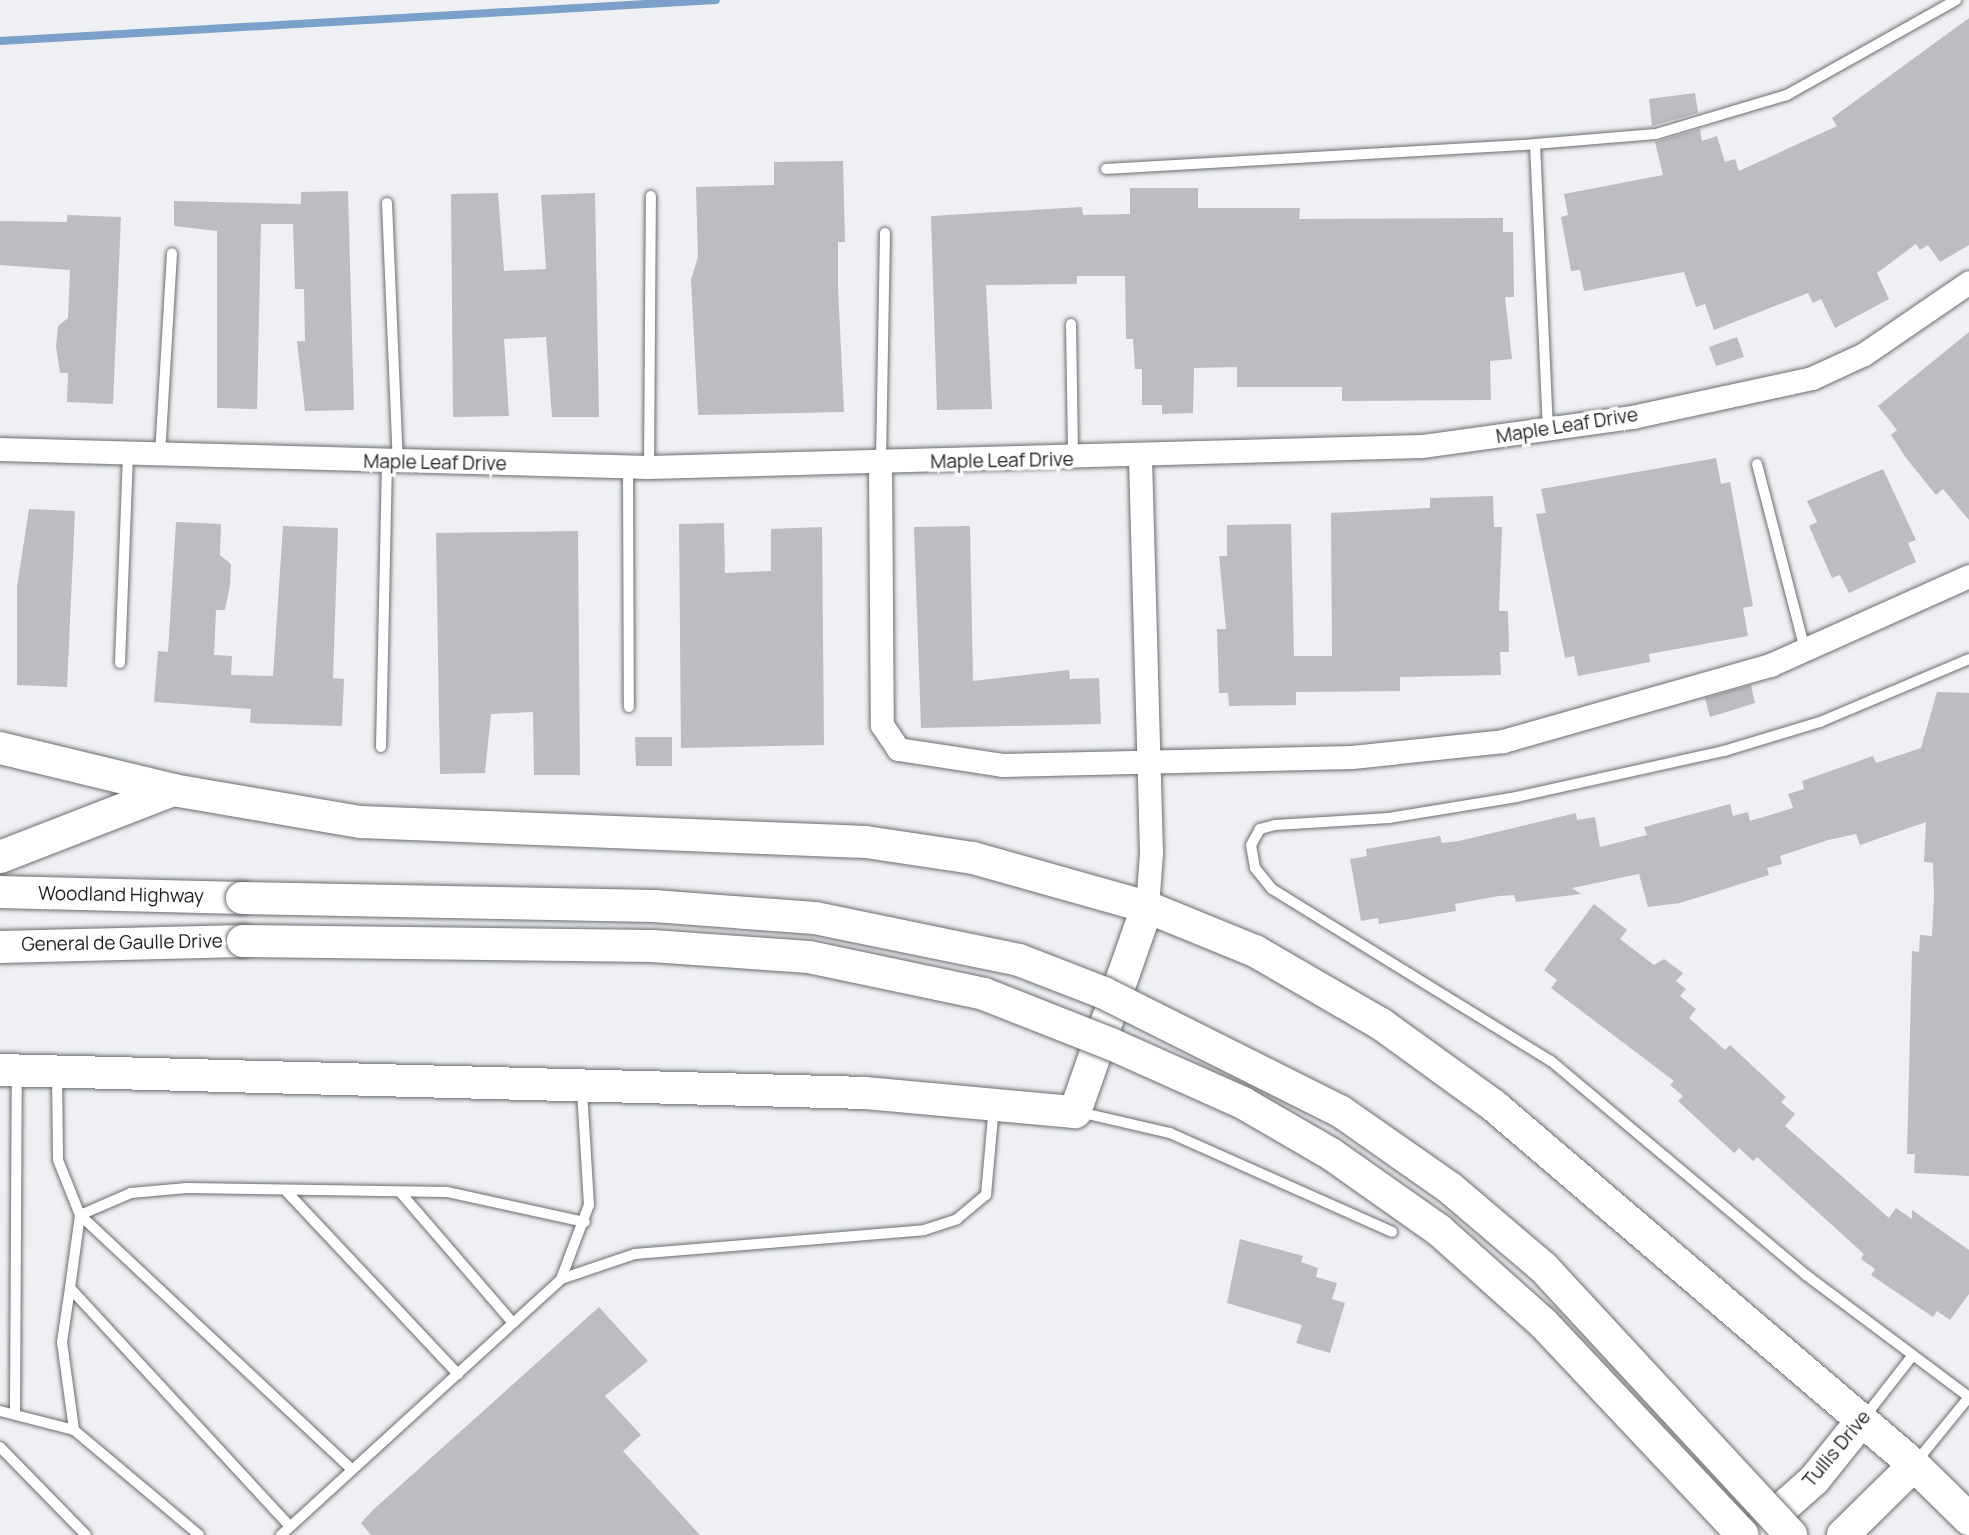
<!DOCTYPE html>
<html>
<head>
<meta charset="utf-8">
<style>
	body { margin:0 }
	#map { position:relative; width:1969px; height:1535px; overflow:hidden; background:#eef0f3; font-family:Manrope,sans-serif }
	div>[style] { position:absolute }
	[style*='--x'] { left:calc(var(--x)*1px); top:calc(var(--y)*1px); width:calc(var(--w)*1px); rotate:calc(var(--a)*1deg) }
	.stream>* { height:8px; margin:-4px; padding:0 4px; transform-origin:4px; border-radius:4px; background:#7ba0c9 }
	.building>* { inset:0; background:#bbbdc0 }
	.roads { filter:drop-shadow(0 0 2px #6b6d6f) drop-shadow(0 0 2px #6b6d6f) }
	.lane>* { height:10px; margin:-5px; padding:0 5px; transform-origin:5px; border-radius:5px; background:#fff }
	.street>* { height:23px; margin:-11.5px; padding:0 11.5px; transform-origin:11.5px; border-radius:11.5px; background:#fff }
	.secondary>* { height:32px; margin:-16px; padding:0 16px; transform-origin:16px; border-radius:16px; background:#fff }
	.bridges { filter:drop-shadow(0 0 2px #6b6d6f) drop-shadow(0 0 2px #6b6d6f) }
	.secondary-bridge>* { height:32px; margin:-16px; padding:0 16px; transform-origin:16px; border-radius:16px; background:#fff }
	span { translate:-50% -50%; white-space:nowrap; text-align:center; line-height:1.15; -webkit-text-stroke:7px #fff; paint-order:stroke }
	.street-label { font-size:19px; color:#1f2021 }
</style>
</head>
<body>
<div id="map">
	<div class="stream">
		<div style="--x:0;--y:41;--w:717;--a:-3.28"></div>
	</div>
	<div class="building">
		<div style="clip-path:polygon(1969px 18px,1969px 245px,1940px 262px,1928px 245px,1920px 250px,1916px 244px,1877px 273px,1889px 299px,1835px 328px,1821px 299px,1813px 303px,1808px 293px,1714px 330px,1705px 304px,1696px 307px,1684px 272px,1584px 291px,1580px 270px,1571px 271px,1561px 217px,1568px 215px,1564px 194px,1663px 175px,1655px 142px,1700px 129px,1702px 141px,1717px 136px,1725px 162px,1735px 159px,1739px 171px,1837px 126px,1832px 118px)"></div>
		<div style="clip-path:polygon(1695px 93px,1698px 113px,1652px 126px,1649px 99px)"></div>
		<div style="clip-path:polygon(843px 161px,845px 242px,838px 242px,838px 287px,844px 412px,698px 415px,691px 280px,698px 257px,696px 187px,774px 185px,774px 162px)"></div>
		<div style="clip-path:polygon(1130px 188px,1198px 188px,1198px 208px,1300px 208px,1299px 219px,1503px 218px,1503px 232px,1513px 232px,1514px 297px,1505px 297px,1512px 359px,1490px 361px,1491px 400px,1342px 401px,1342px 387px,1237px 387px,1237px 367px,1194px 368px,1193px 413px,1162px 414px,1162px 405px,1142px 405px,1142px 369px,1135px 369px,1133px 339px,1126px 339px,1125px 276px,1077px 276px,1077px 284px,986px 285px,992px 409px,937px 410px,931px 216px,1082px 207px,1083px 215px,1130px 214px)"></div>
		<div style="clip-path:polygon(348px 191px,354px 410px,305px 411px,297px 341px,305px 341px,304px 289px,295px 289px,293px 224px,261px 224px,257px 409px,217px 408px,217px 231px,174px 226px,174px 201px,301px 204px,301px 192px)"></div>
		<div style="clip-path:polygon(498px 193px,504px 271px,546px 269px,541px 195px,595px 193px,599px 417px,552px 417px,546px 337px,504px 339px,509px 416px,453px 417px,451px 194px)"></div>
		<div style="clip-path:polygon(67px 215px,121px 217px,113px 404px,67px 402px,68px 373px,60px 373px,56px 347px,58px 326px,68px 318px,70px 270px,0 265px,0 221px,67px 222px)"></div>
		<div style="clip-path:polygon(1969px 332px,1969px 520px,1943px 489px,1936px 495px,1906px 458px,1891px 435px,1897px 430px,1878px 406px)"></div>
		<div style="clip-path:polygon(1737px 337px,1744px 357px,1716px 366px,1709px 347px)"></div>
		<div style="clip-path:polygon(1716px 458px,1721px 484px,1730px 482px,1741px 542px,1753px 606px,1743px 608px,1748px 636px,1649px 654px,1650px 662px,1578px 676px,1574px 656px,1565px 658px,1542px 544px,1536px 514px,1546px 513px,1541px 489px)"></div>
		<div style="clip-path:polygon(1883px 469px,1916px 540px,1908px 543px,1916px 562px,1849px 593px,1840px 575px,1832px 578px,1809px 526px,1817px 522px,1807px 501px)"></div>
		<div style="clip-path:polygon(1493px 496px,1494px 527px,1502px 527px,1499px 611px,1508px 611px,1509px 652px,1500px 652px,1501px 675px,1400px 677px,1400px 691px,1296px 692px,1296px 705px,1229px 706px,1228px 693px,1219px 693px,1217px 629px,1226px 629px,1219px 556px,1227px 556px,1227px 525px,1291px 524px,1294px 656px,1332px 656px,1331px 513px,1430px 508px,1430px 498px)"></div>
		<div style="clip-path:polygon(29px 509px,75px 511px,67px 687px,17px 685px,17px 587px)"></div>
		<div style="clip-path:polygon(176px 522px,221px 524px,220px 555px,231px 564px,230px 585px,225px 610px,216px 610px,214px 655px,232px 656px,231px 675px,273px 676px,283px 526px,338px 528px,333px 678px,344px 679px,342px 726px,250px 723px,251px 709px,154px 702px,158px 651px,168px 652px)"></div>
		<div style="clip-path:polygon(724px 523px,725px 573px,771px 571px,771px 529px,822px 527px,824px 745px,681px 748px,679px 524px)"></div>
		<div style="clip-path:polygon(970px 526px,973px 681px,1069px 670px,1070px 679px,1099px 678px,1101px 724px,921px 728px,914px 527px)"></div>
		<div style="clip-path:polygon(578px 531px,580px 775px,534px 775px,533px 712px,491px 714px,485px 773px,440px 774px,436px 533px)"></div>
		<div style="clip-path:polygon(1751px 685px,1755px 703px,1710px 717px,1705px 698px)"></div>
		<div style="clip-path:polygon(1937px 692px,1969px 693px,1969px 1176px,1914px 1173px,1915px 1154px,1907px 1154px,1912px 951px,1919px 952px,1920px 935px,1932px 936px,1934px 896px,1933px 863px,1924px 862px,1926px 822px,1860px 845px,1856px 834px,1828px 840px,1780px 856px,1782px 864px,1767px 868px,1769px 875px,1680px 903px,1648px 907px,1639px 874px,1572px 888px,1581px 894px,1516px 902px,1514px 895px,1499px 896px,1455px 904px,1456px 911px,1379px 924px,1378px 918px,1361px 921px,1350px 859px,1367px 856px,1366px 849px,1440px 836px,1442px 843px,1459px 841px,1576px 813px,1577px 820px,1595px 817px,1600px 847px,1647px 835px,1644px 827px,1730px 804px,1733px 816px,1748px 812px,1750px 821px,1793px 808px,1788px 794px,1804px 789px,1802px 781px,1873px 756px,1876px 763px,1921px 748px)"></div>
		<div style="clip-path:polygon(635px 737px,672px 737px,672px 766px,636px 766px)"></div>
		<div style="clip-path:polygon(1594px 904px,1627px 930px,1620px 939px,1654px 965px,1664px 959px,1683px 973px,1676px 981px,1686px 989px,1680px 996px,1696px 1009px,1689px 1018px,1725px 1050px,1730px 1045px,1786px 1097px,1781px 1102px,1795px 1114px,1785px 1126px,1889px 1218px,1896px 1208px,1912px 1219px,1912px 1210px,1969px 1250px,1969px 1294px,1950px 1320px,1937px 1311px,1933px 1317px,1871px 1275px,1875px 1269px,1861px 1259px,1864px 1254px,1801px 1197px,1757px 1157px,1753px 1161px,1739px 1148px,1734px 1153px,1678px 1101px,1683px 1096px,1670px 1085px,1674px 1081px,1551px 988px,1557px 980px,1544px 970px)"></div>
		<div style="clip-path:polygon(1240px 1239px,1303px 1256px,1301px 1262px,1318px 1268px,1316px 1277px,1337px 1283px,1332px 1299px,1345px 1303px,1330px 1353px,1296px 1343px,1302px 1325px,1227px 1303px)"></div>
		<div style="clip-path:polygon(599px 1307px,648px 1361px,605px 1396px,641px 1435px,623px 1451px,700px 1535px,371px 1535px,361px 1523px,374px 1509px)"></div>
	</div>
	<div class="roads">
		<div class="lane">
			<div style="--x:1535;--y:144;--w:121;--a:-4.7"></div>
			<div style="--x:1656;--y:134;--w:137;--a:-16.6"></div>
			<div style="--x:1787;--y:95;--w:194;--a:-29.3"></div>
			<div style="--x:1106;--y:169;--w:430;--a:-3.3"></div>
			<div style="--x:1535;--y:144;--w:287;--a:87.4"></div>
			<div style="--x:387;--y:203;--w:259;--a:87.6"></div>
			<div style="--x:1071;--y:324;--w:132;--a:89.1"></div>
			<div style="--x:160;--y:455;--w:202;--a:-86.6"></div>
			<div style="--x:881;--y:461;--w:228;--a:-89"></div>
			<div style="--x:1757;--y:464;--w:192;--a:75.5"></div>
			<div style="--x:628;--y:467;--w:240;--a:89.8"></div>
			<div style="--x:649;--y:467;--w:271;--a:-89.6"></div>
			<div style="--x:1969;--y:659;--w:162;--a:157.1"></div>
			<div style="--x:1820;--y:722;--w:100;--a:163.2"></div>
			<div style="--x:1724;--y:751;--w:212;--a:167.5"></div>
			<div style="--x:1517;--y:797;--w:130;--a:170.7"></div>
			<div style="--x:1389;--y:818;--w:114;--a:176.5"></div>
			<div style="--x:1275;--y:825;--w:16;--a:165"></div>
			<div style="--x:1260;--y:829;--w:18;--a:119"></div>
			<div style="--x:1251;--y:845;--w:23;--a:80"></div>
			<div style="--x:1255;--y:868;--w:27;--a:51"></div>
			<div style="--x:1272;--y:889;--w:328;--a:31.7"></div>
			<div style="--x:1551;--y:1061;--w:333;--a:40"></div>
			<div style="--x:1806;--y:1275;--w:204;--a:36.8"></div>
			<div style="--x:120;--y:663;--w:209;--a:-87.8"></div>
			<div style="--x:381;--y:747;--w:285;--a:-88.8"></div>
			<div style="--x:57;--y:1074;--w:86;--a:89.3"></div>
			<div style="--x:58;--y:1160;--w:59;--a:68.2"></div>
			<div style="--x:80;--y:1215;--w:370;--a:43.1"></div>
			<div style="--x:1079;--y:1112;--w:93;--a:13"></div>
			<div style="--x:1170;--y:1133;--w:243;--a:24"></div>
			<div style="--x:287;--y:1192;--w:250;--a:46.8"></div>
			<div style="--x:400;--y:1192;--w:173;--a:49.2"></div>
			<div style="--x:80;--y:1215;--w:56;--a:-23.3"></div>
			<div style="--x:131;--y:1193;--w:56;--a:-5.1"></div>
			<div style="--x:187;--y:1188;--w:260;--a:0.9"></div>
			<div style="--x:447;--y:1192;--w:141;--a:12.3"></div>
			<div style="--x:80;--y:1215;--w:74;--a:97.8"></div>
			<div style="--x:70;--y:1288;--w:324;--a:47.3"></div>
			<div style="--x:561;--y:1279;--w:78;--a:-18.7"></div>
			<div style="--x:635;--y:1254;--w:290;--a:-4.7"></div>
			<div style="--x:924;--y:1230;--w:35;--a:-18"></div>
			<div style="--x:957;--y:1219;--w:38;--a:-40"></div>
			<div style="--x:986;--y:1195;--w:89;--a:-84.9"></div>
			<div style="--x:70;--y:1288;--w:55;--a:98.4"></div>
			<div style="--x:62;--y:1342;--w:89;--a:82.2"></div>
			<div style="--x:0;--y:1411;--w:76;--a:14.4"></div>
			<div style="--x:74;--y:1430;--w:163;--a:40"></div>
			<div style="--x:15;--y:1412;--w:340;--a:-89.7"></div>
			<div style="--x:1863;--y:1419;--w:81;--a:-52"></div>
			<div style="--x:0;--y:1447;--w:123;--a:45.7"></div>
			<div style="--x:1916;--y:1462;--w:84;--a:-50.8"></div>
			<div style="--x:281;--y:1535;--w:379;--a:-42.4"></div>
			<div style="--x:561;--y:1279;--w:79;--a:-69.3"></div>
			<div style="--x:589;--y:1205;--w:115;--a:-93.5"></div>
		</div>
		<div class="street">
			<div style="--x:0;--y:449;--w:649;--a:1.59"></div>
			<div style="--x:649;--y:467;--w:773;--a:-1.56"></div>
			<div style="--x:1422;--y:446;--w:212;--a:-7.9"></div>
			<div style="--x:1632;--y:417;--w:184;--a:-12.2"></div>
			<div style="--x:1812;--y:378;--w:57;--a:-24.8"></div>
			<div style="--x:1864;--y:354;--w:127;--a:-34.4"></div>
			<div style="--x:1140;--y:458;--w:395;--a:88.4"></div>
			<div style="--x:1151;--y:853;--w:54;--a:94.2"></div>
			<div style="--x:880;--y:464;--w:261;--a:89.6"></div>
			<div style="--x:882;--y:725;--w:29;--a:56"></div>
			<div style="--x:898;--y:749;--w:105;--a:8.7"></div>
			<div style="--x:1002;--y:765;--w:350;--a:-1.3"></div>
			<div style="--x:1352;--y:757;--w:152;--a:-6"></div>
			<div style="--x:1503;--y:741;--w:278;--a:-15.9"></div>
			<div style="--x:1770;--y:665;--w:218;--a:-24.1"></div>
		</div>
		<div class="secondary">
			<div style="--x:0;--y:748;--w:178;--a:13.6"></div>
			<div style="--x:173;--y:790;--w:191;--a:9.7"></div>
			<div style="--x:361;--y:822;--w:505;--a:2.27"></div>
			<div style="--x:866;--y:842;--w:108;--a:8.5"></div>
			<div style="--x:973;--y:858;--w:181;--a:15.7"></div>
			<div style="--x:1147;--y:907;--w:117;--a:22.2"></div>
			<div style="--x:1255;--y:951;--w:146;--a:30.1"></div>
			<div style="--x:1381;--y:1024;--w:138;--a:35.9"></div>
			<div style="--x:1493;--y:1105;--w:554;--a:40.53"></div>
			<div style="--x:1914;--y:1465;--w:77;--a:44.5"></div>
			<div style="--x:0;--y:857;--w:186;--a:-21.2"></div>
			<div style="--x:0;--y:892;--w:242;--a:1.4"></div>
			<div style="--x:0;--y:947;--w:243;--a:-1.4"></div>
			<div style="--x:0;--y:1070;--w:865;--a:1.52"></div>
			<div style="--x:865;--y:1093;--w:211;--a:5.2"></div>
			<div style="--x:1075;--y:1112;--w:217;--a:-70.6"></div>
			<div style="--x:1752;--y:1535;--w:83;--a:-41.6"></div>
			<div style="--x:1814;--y:1480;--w:77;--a:-51.3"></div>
			<div style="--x:1843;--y:1535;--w:100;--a:-44.6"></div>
		</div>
	</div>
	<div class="bridges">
		<div class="secondary-bridge">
			<div style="--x:242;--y:898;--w:412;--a:1.1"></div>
			<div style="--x:654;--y:906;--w:161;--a:4.3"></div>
			<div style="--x:815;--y:918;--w:208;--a:11.6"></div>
			<div style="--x:1019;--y:960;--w:91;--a:21.2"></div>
			<div style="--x:1104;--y:993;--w:264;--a:26.6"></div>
			<div style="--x:1340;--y:1111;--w:134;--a:35"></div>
			<div style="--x:1450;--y:1188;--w:123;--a:40.4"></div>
			<div style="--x:1544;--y:1268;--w:364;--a:47.2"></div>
			<div style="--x:243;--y:941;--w:409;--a:0.7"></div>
			<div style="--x:652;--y:946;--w:157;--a:4"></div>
			<div style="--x:809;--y:957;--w:179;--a:11.9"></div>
			<div style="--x:984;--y:994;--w:136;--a:21.5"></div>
			<div style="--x:1111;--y:1044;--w:145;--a:24.1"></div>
			<div style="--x:1243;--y:1103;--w:102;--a:30.1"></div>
			<div style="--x:1331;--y:1154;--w:133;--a:35.2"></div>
			<div style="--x:1440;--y:1231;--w:138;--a:41.8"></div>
			<div style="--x:1543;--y:1323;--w:291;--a:46.7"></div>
		</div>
	</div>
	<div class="street-label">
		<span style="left:1567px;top:426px;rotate:-9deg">Maple Leaf Drive</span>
		<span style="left:1002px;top:461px;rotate:-1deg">Maple Leaf Drive</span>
		<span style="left:435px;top:463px;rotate:1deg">Maple Leaf Drive</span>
		<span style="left:121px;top:895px;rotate:1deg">Woodland Highway</span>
		<span style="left:122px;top:943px;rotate:-1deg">General de Gaulle Drive</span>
		<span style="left:1837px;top:1449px;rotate:-50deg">Tullis Drive</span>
	</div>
</div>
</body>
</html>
